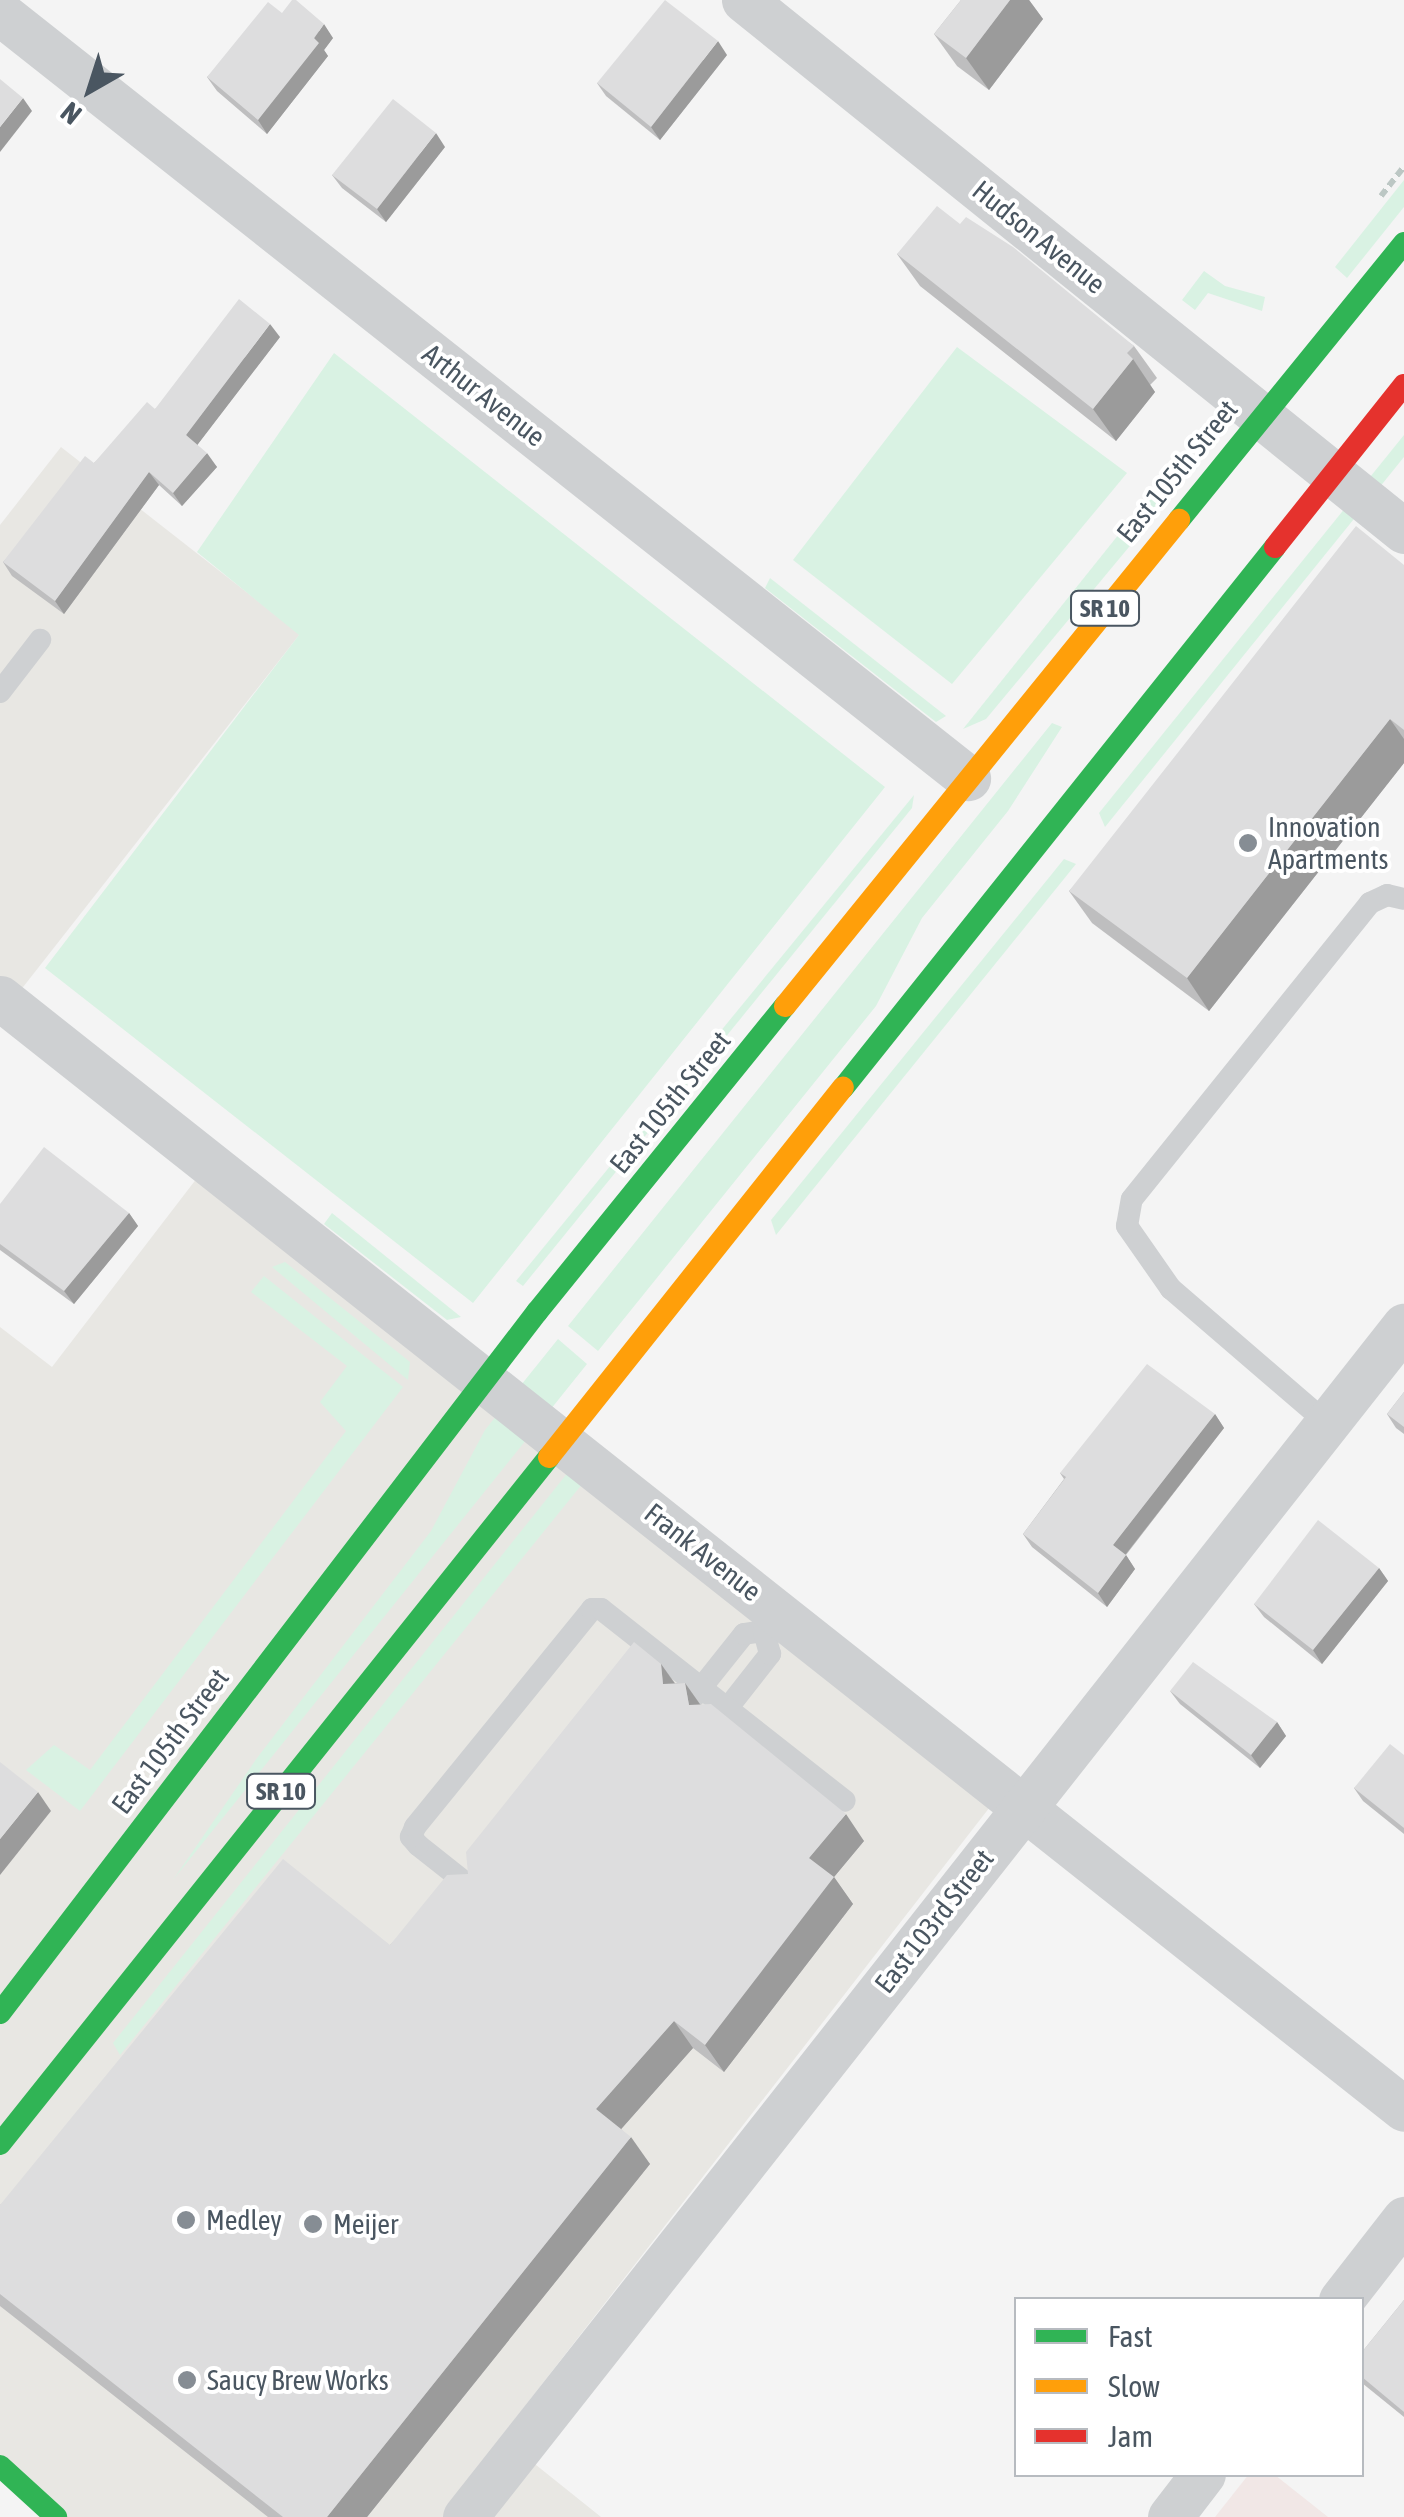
<!DOCTYPE html>
<html>
<head>
<meta charset="utf-8">
<style>
	body { margin:0 }
	#map { position:relative; width:1404px; height:2517px; overflow:hidden; background:#f4f4f4; font-family:"Asap Condensed",sans-serif }
	div>[style] { position:absolute }
	[style*='--x'] { left:calc(var(--x)*1px); top:calc(var(--y)*1px); width:calc(var(--w)*1px); rotate:calc(var(--a)*1deg) }
	.commercial>* { inset:0; background:#e8e7e3 }
	.medical>* { inset:0; background:#f1e7e6 }
	.green>* { inset:0; background:#d9f2e3 }
	.path>* { height:6px; margin-top:-3px; transform-origin:0; background:repeating-linear-gradient(90deg,#bcc7c4 0 8px,transparent 0 13px) }
	.lane>* { height:22px; margin:-11px; padding:0 11px; transform-origin:11px; border-radius:11px; background:#ced0d2 }
	.street>* { height:45px; margin:-22.5px; padding:0 22.5px; transform-origin:22.5px; border-radius:22.5px; background:#ced0d2 }
	.fast>* { height:22px; margin:-11px; padding:0 11px; transform-origin:11px; border-radius:11px; background:#30b455 }
	.slow>* { height:22px; margin:-11px; padding:0 11px; transform-origin:11px; border-radius:11px; background:#ff9f0a }
	.jam>* { height:22px; margin:-11px; padding:0 11px; transform-origin:11px; border-radius:11px; background:#e5322d }
	.wall>* { inset:0; background:#bebebf }
	.shaded-wall>* { inset:0; background:#9b9b9b }
	.building>* { inset:0; background:#ddddde }
	.dots>* { width:28px; height:28px; translate:-50% -50%; box-sizing:border-box; border:5px solid #fff; border-radius:50% }
	span { translate:-50% -50%; white-space:nowrap; text-align:center; line-height:1.15; -webkit-text-stroke:8px #fff; paint-order:stroke }
	.shield-label span { padding:2px 8px; background:#fff; border:2px solid; border-radius:8px; -webkit-text-stroke-width:0 }
	.shield-label { font-size:25px; color:#4a5661; font-weight:700 }
	.street-label { font-size:28px; color:#4a5661 }
	.poi-label { font-size:28px; color:#4a5661 }
	.left { translate:0 -50%; text-align:left }
	.legend { position:absolute; left:1014px; top:2297px; width:350px; height:180px; box-sizing:border-box; background:#fff; border:2px solid #b7bbc0; margin:0; padding:12px 18px; list-style:none; font-size:30px; color:#4a5661 }
	.legend li { display:flex; align-items:center; gap:20px; height:50px }
	.legend b { width:50px; border:2px solid #b7bbc0 }
	.north { position:absolute; left:40px; top:40px; width:100px; height:100px; -webkit-text-stroke:8px #fff; paint-order:stroke; rotate:219deg; font-size:28px; font-weight:700; line-height:40px; text-align:center; color:#4a5661 }
	.north::after { content:''; display:block; margin:auto; width:35px; height:45px; background:#4a5661; clip-path:polygon(50% 0,100% 100%,50% 72%,0 100%) }
</style>
</head>
<body>
<div id="map">
	<div class="commercial">
		<div style="clip-path:polygon(61px 447px,300px 634px,9px 1005px,0 998px,0 525px)"></div>
		<div style="clip-path:polygon(207px 1165px,993px 1803px,501px 2437px,601px 2517px,56px 2517px,0 2466px,0 1327px,52px 1367px)"></div>
	</div>
	<div class="medical">
		<div style="clip-path:polygon(1249px 2474px,1275px 2475px,1328px 2517px,1215px 2517px)"></div>
	</div>
	<div class="green">
		<div style="clip-path:polygon(1404px 180px,1404px 207px,1347px 278px,1335px 267px)"></div>
		<div style="clip-path:polygon(1204px 271px,1225px 286px,1265px 297px,1262px 311px,1208px 293px,1195px 310px,1182px 300px)"></div>
		<div style="clip-path:polygon(957px 347px,1127px 473px,952px 684px,793px 560px)"></div>
		<div style="clip-path:polygon(334px 353px,885px 787px,473px 1303px,45px 968px,299px 635px,197px 552px)"></div>
		<div style="clip-path:polygon(1404px 435px,1404px 457px,1105px 827px,1099px 813px)"></div>
		<div style="clip-path:polygon(1159px 484px,1173px 494px,986px 719px,963px 729px)"></div>
		<div style="clip-path:polygon(770px 578px,946px 716px,936px 722px,765px 588px)"></div>
		<div style="clip-path:polygon(1052px 723px,1062px 727px,1008px 811px,922px 918px,876px 1006px,598px 1351px,568px 1326px)"></div>
		<div style="clip-path:polygon(914px 795px,912px 808px,523px 1286px,516px 1281px)"></div>
		<div style="clip-path:polygon(1064px 859px,1076px 864px,776px 1235px,771px 1220px)"></div>
		<div style="clip-path:polygon(332px 1213px,461px 1317px,447px 1320px,324px 1224px)"></div>
		<div style="clip-path:polygon(285px 1262px,410px 1362px,408px 1380px,272px 1267px)"></div>
		<div style="clip-path:polygon(264px 1276px,403px 1387px,80px 1811px,26px 1770px,54px 1745px,90px 1770px,346px 1431px,320px 1402px,347px 1366px,251px 1292px)"></div>
		<div style="clip-path:polygon(558px 1339px,587px 1364px,173px 1880px,257px 1758px,431px 1531px,485px 1430px)"></div>
		<div style="clip-path:polygon(577px 1461px,596px 1467px,120px 2055px,113px 2043px)"></div>
	</div>
	<div class="path">
		<div style="--x:1381;--y:196;--w:37;--a:-52"></div>
	</div>
	<div class="lane">
		<div style="--x:0;--y:692;--w:66;--a:-52.4"></div>
		<div style="--x:1327;--y:1423;--w:206;--a:-139.3"></div>
		<div style="--x:1171;--y:1289;--w:77;--a:-124.9"></div>
		<div style="--x:1127;--y:1226;--w:27;--a:-80"></div>
		<div style="--x:1132;--y:1199;--w:380;--a:-51.2"></div>
		<div style="--x:1370;--y:903;--w:19;--a:-25"></div>
		<div style="--x:1387;--y:895;--w:17;--a:13"></div>
		<div style="--x:693;--y:1698;--w:82;--a:-51.4"></div>
		<div style="--x:744;--y:1634;--w:20;--a:-9"></div>
		<div style="--x:764;--y:1631;--w:23;--a:-50"></div>
		<div style="--x:719;--y:1719;--w:83;--a:-51.9"></div>
		<div style="--x:770;--y:1654;--w:24;--a:-105"></div>
		<div style="--x:476;--y:1891;--w:74;--a:-141.6"></div>
		<div style="--x:418;--y:1845;--w:11;--a:-131"></div>
		<div style="--x:411;--y:1837;--w:11;--a:-68"></div>
		<div style="--x:415;--y:1827;--w:281;--a:-50.9"></div>
		<div style="--x:592;--y:1609;--w:9;--a:0"></div>
		<div style="--x:601;--y:1609;--w:310;--a:38.2"></div>
	</div>
	<div class="street">
		<div style="--x:744;--y:0;--w:847;--a:38.82"></div>
		<div style="--x:0;--y:13;--w:1234;--a:38.32"></div>
		<div style="--x:0;--y:998;--w:1790;--a:38.35"></div>
		<div style="--x:1341;--y:2300;--w:103;--a:-52.1"></div>
		<div style="--x:465;--y:2517;--w:1517;--a:-51.75"></div>
		<div style="--x:1170;--y:2517;--w:54;--a:-52.5"></div>
	</div>
	<div class="fast">
		<div style="--x:1179;--y:520;--w:357;--a:-50.9"></div>
		<div style="--x:843;--y:1088;--w:692;--a:-51.39"></div>
		<div style="--x:0;--y:2013;--w:883;--a:-52.55"></div>
		<div style="--x:537;--y:1312;--w:394;--a:-51"></div>
		<div style="--x:0;--y:2144;--w:879;--a:-51.37"></div>
		<div style="--x:0;--y:2466;--w:76;--a:42.3"></div>
	</div>
	<div class="slow">
		<div style="--x:785;--y:1006;--w:626;--a:-50.97"></div>
		<div style="--x:549;--y:1457;--w:472;--a:-51.5"></div>
	</div>
	<div class="jam">
		<div style="--x:1275;--y:547;--w:207;--a:-51.5"></div>
	</div>
	<div class="wall">
		<div style="clip-path:polygon(961px 0,1029px 0,1043px 19px,989px 90px,957px 66px,934px 34px)"></div>
		<div style="clip-path:polygon(282px 13px,333px 38px,324px 50px,328px 56px,267px 134px,217px 91px,207px 77px)"></div>
		<div style="clip-path:polygon(727px 55px,660px 140px,606px 96px,597px 83px)"></div>
		<div style="clip-path:polygon(445px 147px,386px 222px,342px 188px,332px 175px)"></div>
		<div style="clip-path:polygon(960px 224px,1134px 346px,1157px 378px,1150px 385px,1155px 392px,1116px 441px,920px 286px,897px 254px)"></div>
		<div style="clip-path:polygon(280px 337px,197px 445px,217px 467px,182px 506px,159px 485px,64px 614px,12px 576px,3px 562px,94px 463px,155px 409px)"></div>
		<div style="clip-path:polygon(1404px 565px,1404px 763px,1209px 1011px,1092px 923px,1069px 891px)"></div>
		<div style="clip-path:polygon(0 1204px,129px 1213px,138px 1226px,74px 1304px,0 1250px)"></div>
		<div style="clip-path:polygon(1404px 1392px,1404px 1434px,1396px 1428px,1387px 1414px)"></div>
		<div style="clip-path:polygon(1215px 1414px,1224px 1428px,1126px 1555px,1135px 1569px,1107px 1607px,1032px 1547px,1023px 1534px,1064px 1479px,1060px 1473px)"></div>
		<div style="clip-path:polygon(1379px 1568px,1388px 1581px,1322px 1664px,1264px 1617px,1254px 1604px)"></div>
		<div style="clip-path:polygon(661px 1664px,675px 1683px,685px 1683px,700px 1704px,864px 1841px,834px 1877px,853px 1904px,724px 2072px,693px 2048px,621px 2129px,650px 2164px,367px 2517px,268px 2517px,0 2306px,0 2205px,390px 1945px,468px 1874px)"></div>
		<div style="clip-path:polygon(1170px 1691px,1277px 1722px,1286px 1736px,1260px 1768px,1180px 1704px)"></div>
		<div style="clip-path:polygon(1404px 1755px,1404px 1834px,1363px 1801px,1354px 1788px)"></div>
		<div style="clip-path:polygon(1404px 2300px,1404px 2417px,1362px 2383px,1362px 2352px)"></div>
	</div>
	<div class="shaded-wall">
		<div style="clip-path:polygon(1010px 0,1029px 0,1043px 19px,989px 90px,966px 58px)"></div>
		<div style="clip-path:polygon(324px 24px,333px 38px,324px 50px,328px 56px,267px 134px,258px 120px)"></div>
		<div style="clip-path:polygon(718px 41px,727px 55px,660px 140px,651px 127px)"></div>
		<div style="clip-path:polygon(23px 98px,32px 111px,0 152px,0 127px)"></div>
		<div style="clip-path:polygon(436px 133px,445px 147px,386px 222px,377px 209px)"></div>
		<div style="clip-path:polygon(270px 324px,280px 337px,195px 448px,186px 435px)"></div>
		<div style="clip-path:polygon(1133px 359px,1155px 392px,1116px 441px,1093px 409px)"></div>
		<div style="clip-path:polygon(207px 453px,217px 467px,182px 506px,173px 493px)"></div>
		<div style="clip-path:polygon(149px 472px,159px 485px,64px 614px,55px 601px)"></div>
		<div style="clip-path:polygon(1390px 719px,1404px 739px,1404px 763px,1209px 1011px,1187px 978px)"></div>
		<div style="clip-path:polygon(129px 1213px,138px 1226px,74px 1304px,64px 1291px)"></div>
		<div style="clip-path:polygon(1215px 1414px,1224px 1428px,1122px 1559px,1113px 1545px)"></div>
		<div style="clip-path:polygon(1126px 1555px,1135px 1569px,1107px 1607px,1098px 1593px)"></div>
		<div style="clip-path:polygon(1379px 1568px,1388px 1581px,1322px 1664px,1313px 1650px)"></div>
		<div style="clip-path:polygon(661px 1664px,680px 1691px,663px 1684px)"></div>
		<div style="clip-path:polygon(685px 1683px,704px 1710px,689px 1705px)"></div>
		<div style="clip-path:polygon(1277px 1722px,1286px 1736px,1260px 1768px,1251px 1755px)"></div>
		<div style="clip-path:polygon(38px 1792px,51px 1811px,0 1875px,0 1839px)"></div>
		<div style="clip-path:polygon(846px 1814px,864px 1841px,834px 1877px,853px 1904px,724px 2072px,705px 2045px,809px 1858px)"></div>
		<div style="clip-path:polygon(674px 2021px,693px 2048px,615px 2136px,596px 2109px)"></div>
		<div style="clip-path:polygon(631px 2137px,650px 2164px,367px 2517px,327px 2517px)"></div>
	</div>
	<div class="building">
		<div style="clip-path:polygon(292px 0,296px 0,324px 24px,314px 38px,319px 43px,258px 120px,207px 77px,268px 2px,282px 13px)"></div>
		<div style="clip-path:polygon(665px 0,718px 41px,651px 127px,597px 83px)"></div>
		<div style="clip-path:polygon(961px 0,1010px 0,966px 58px,934px 34px)"></div>
		<div style="clip-path:polygon(0 79px,23px 98px,0 127px)"></div>
		<div style="clip-path:polygon(393px 99px,436px 133px,377px 209px,332px 175px)"></div>
		<div style="clip-path:polygon(937px 206px,960px 224px,966px 217px,1013px 247px,1134px 346px,1127px 353px,1133px 359px,1093px 409px,897px 254px)"></div>
		<div style="clip-path:polygon(239px 299px,270px 324px,186px 435px,207px 453px,173px 493px,149px 472px,55px 601px,3px 562px,85px 456px,94px 463px,147px 402px,155px 409px)"></div>
		<div style="clip-path:polygon(1356px 526px,1404px 565px,1404px 730px,1390px 719px,1187px 978px,1069px 891px)"></div>
		<div style="clip-path:polygon(44px 1147px,129px 1213px,64px 1291px,0 1244px,0 1204px)"></div>
		<div style="clip-path:polygon(1147px 1364px,1215px 1414px,1113px 1545px,1126px 1555px,1098px 1593px,1023px 1534px,1066px 1477px,1060px 1473px)"></div>
		<div style="clip-path:polygon(1404px 1392px,1404px 1427px,1387px 1414px)"></div>
		<div style="clip-path:polygon(1318px 1520px,1379px 1568px,1313px 1650px,1254px 1604px)"></div>
		<div style="clip-path:polygon(634px 1642px,661px 1664px,663px 1684px,685px 1683px,689px 1705px,711px 1704px,846px 1814px,809px 1858px,834px 1877px,705px 2045px,674px 2021px,596px 2109px,631px 2137px,327px 2517px,283px 2517px,0 2294px,0 2205px,283px 1859px,390px 1945px,447px 1875px,468px 1874px,466px 1852px)"></div>
		<div style="clip-path:polygon(1193px 1662px,1277px 1722px,1251px 1755px,1170px 1691px)"></div>
		<div style="clip-path:polygon(1390px 1744px,1404px 1755px,1404px 1828px,1354px 1788px)"></div>
		<div style="clip-path:polygon(0 1762px,38px 1792px,0 1839px)"></div>
		<div style="clip-path:polygon(1404px 2300px,1404px 2412px,1362px 2377px,1362px 2352px)"></div>
	</div>
	<div class="dots">
		<div style="left:1248px;top:843px;background:#868d94"></div>
		<div style="left:186px;top:2220px;background:#868d94"></div>
		<div style="left:313px;top:2224px;background:#868d94"></div>
		<div style="left:187px;top:2380px;background:#868d94"></div>
	</div>
	<div class="shield-label">
		<span style="left:1105px;top:608px">SR 10</span>
		<span style="left:281px;top:1791px">SR 10</span>
	</div>
	<div class="street-label">
		<span style="left:1039px;top:237px;rotate:39deg">Hudson Avenue</span>
		<span style="left:484px;top:395px;rotate:38deg">Arthur Avenue</span>
		<span style="left:1177px;top:471px;rotate:-51deg">East 105th Street</span>
		<span style="left:670px;top:1102px;rotate:-51deg">East 105th Street</span>
		<span style="left:703px;top:1552px;rotate:38deg">Frank Avenue</span>
		<span style="left:170px;top:1741px;rotate:-53deg">East 105th Street</span>
		<span style="left:934px;top:1921px;rotate:-52deg">East 103rd Street</span>
	</div>
	<div class="poi-label">
		<span class="left" style="left:1268px;top:843px">Innovation<br>Apartments</span>
		<span class="left" style="left:206px;top:2220px">Medley</span>
		<span class="left" style="left:333px;top:2224px">Meijer</span>
		<span class="left" style="left:207px;top:2380px">Saucy Brew Works</span>
	</div>
	<ul class="legend">
	<li><b style="height:12px;background:#30b455"></b>Fast</li>
	<li><b style="height:12px;background:#ff9f0a"></b>Slow</li>
	<li><b style="height:12px;background:#e5322d"></b>Jam</li>
	</ul>
	<div class="north">N</div>
</div>
</body>
</html>
